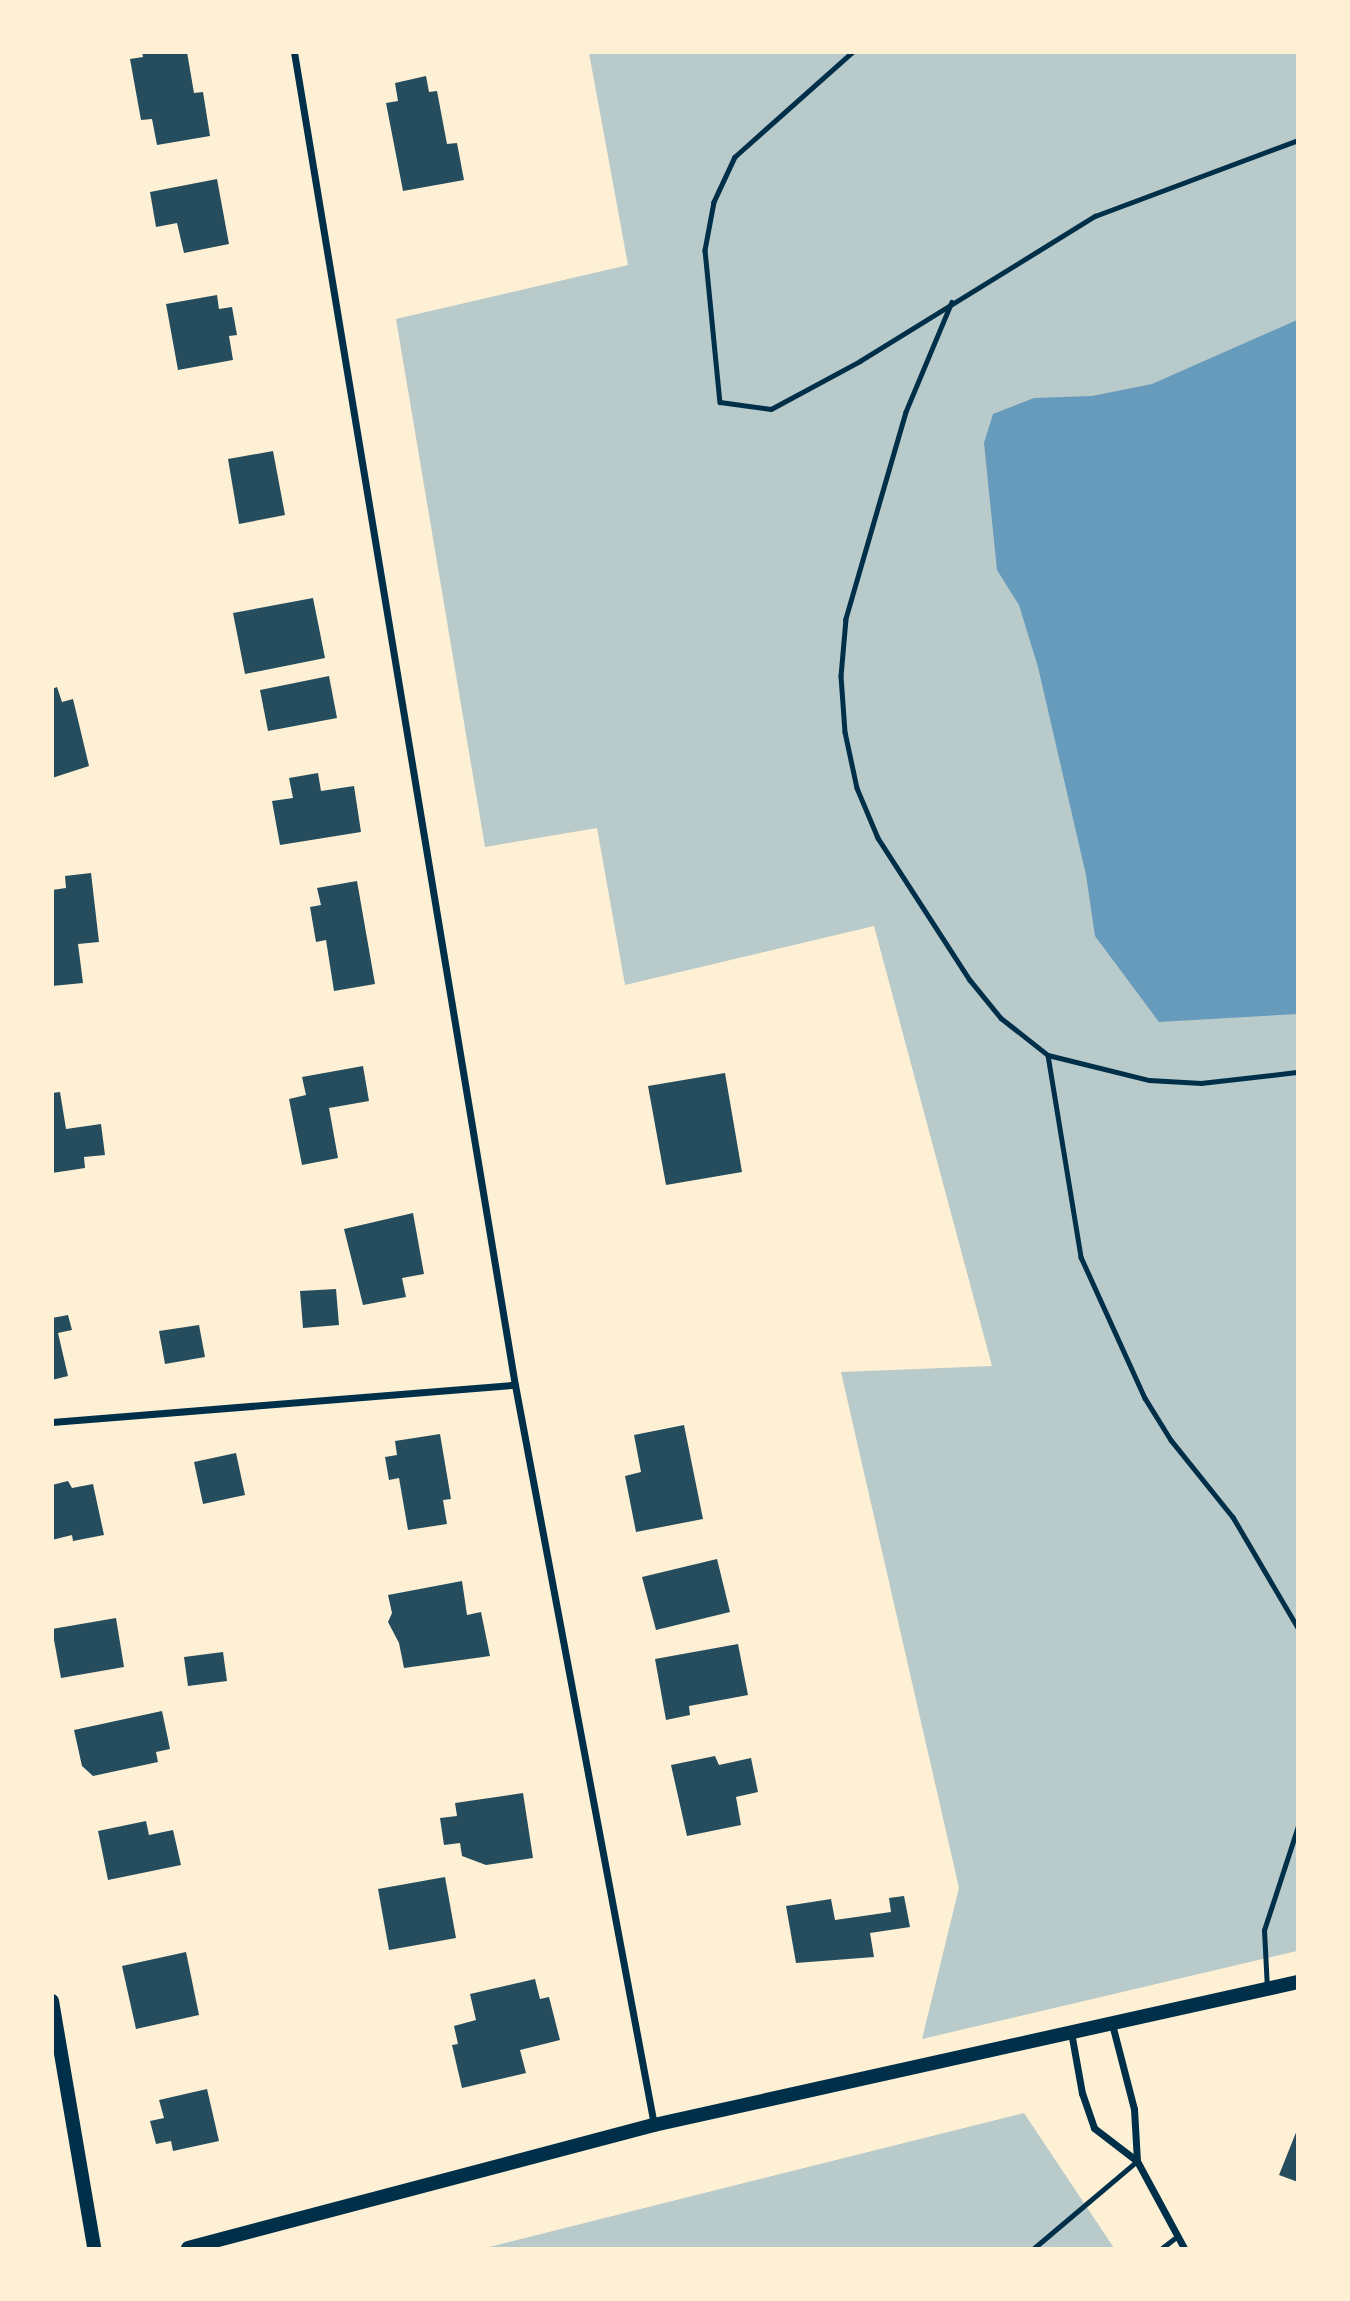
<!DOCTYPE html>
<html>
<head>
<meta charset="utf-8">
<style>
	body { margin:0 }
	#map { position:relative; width:1350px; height:2301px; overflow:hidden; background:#fdf0d5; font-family:"Sofia Sans Condensed",sans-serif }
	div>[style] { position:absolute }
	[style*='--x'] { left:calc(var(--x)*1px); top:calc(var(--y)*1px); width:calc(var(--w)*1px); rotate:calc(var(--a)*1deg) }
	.green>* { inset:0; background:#b9caca }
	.water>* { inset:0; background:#669bbc }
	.building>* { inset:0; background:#264d5e }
	.path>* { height:4.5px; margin:-2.25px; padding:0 2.25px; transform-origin:2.25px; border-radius:2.25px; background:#003049 }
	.service>* { height:5px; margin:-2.5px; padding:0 2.5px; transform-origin:2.5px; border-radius:2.5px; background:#003049 }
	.minor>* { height:7px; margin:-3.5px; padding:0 3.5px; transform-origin:3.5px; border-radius:3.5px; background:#003049 }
	.secondary>* { height:14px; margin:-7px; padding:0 7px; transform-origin:7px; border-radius:7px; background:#003049 }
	span { translate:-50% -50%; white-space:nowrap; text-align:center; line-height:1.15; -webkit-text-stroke:6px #fdf0d5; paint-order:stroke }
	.frame { position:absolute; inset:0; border:54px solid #fdf0d5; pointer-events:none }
</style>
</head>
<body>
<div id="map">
	<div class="green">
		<div style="clip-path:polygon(589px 53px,1297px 53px,1297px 1951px,922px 2039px,959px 1888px,841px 1372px,992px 1366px,874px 926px,625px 985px,597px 828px,485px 847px,396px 319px,628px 265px)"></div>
		<div style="clip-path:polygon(1024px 2113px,1114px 2248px,485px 2248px)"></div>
	</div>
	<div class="water">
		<div style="clip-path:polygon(1297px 320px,1297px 1014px,1159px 1022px,1095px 936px,1086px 875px,1038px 667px,1019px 605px,997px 570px,984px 443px,993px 414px,1034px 398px,1092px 396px,1152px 384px)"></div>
	</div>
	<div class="building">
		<div style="clip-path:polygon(142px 52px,187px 52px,194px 93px,203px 92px,210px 136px,157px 145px,152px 119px,141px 120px,130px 59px,143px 57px)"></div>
		<div style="clip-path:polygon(426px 76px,429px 92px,437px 91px,447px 144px,457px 143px,464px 180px,403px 191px,386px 103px,398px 101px,395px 83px)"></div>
		<div style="clip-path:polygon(217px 179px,229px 244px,184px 253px,177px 223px,156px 227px,150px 192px)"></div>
		<div style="clip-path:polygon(217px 295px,219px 309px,232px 307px,237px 335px,229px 336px,233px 360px,178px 370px,166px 304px)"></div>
		<div style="clip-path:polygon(273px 451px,285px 515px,239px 524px,228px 459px)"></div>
		<div style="clip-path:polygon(313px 598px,325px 658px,245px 674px,233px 613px)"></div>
		<div style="clip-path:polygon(329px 676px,337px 718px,268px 731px,260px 690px)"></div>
		<div style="clip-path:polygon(57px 687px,62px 702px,73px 699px,89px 766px,52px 778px,52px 689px)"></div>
		<div style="clip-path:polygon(318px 773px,321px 791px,354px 786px,361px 832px,280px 845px,272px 801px,293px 798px,289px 778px)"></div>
		<div style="clip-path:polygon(91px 873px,99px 942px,78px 944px,83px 983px,52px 986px,52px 890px,66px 888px,65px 876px)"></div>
		<div style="clip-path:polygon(357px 881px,375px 984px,334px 991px,326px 940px,316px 942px,310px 907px,321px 905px,317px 888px)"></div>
		<div style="clip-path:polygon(363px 1066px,369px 1101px,329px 1108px,338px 1158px,302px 1165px,289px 1099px,306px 1095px,302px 1077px)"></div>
		<div style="clip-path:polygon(725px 1073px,742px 1172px,666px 1185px,648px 1086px)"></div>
		<div style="clip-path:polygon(60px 1092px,66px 1129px,101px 1124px,105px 1155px,84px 1157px,85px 1168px,52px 1173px,52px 1093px)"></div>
		<div style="clip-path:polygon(413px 1213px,424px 1274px,402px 1278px,406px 1297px,363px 1305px,344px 1229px)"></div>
		<div style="clip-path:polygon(336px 1289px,339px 1325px,303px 1328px,300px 1291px)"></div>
		<div style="clip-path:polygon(68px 1315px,72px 1330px,58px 1333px,68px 1376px,52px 1380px,52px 1318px)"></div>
		<div style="clip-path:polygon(199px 1325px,205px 1357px,165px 1364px,159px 1331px)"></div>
		<div style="clip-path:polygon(684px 1425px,703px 1519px,636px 1532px,625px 1476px,641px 1472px,634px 1435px)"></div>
		<div style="clip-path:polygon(440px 1434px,451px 1499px,443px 1500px,447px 1524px,408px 1530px,399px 1478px,389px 1480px,385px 1457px,397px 1455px,395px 1441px)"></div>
		<div style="clip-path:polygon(236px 1453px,245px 1495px,203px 1504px,194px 1462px)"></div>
		<div style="clip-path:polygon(68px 1481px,72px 1488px,93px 1484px,104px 1535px,73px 1541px,72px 1535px,52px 1540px,52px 1485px)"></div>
		<div style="clip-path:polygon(717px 1559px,730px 1612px,656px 1630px,642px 1577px)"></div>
		<div style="clip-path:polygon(462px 1581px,467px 1615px,481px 1612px,490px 1656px,404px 1668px,399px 1643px,388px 1622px,392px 1613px,388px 1595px)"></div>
		<div style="clip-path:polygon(116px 1618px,124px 1667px,61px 1678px,52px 1629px)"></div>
		<div style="clip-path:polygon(738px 1644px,748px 1695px,689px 1706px,690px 1715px,666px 1720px,655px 1659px)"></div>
		<div style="clip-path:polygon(223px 1652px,227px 1681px,188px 1686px,184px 1657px)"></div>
		<div style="clip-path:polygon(162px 1711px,170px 1749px,156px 1752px,158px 1762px,93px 1776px,82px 1766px,74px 1730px)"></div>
		<div style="clip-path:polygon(715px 1756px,719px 1765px,751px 1758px,758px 1792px,736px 1797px,741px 1825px,687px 1836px,671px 1765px)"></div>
		<div style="clip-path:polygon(523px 1793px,533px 1858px,486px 1865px,462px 1856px,460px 1843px,444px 1845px,440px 1818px,457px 1816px,455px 1803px)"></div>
		<div style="clip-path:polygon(146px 1821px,149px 1835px,173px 1830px,181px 1865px,108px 1880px,98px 1831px)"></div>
		<div style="clip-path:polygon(445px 1877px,456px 1938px,389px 1950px,378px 1889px)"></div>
		<div style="clip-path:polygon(904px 1896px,910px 1927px,870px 1933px,874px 1957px,796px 1963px,786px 1906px,831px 1899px,835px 1920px,891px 1912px,889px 1898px)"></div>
		<div style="clip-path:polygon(186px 1952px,199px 2015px,136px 2029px,122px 1966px)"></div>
		<div style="clip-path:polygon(535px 1979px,540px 1999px,549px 1997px,560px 2040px,520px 2050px,526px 2073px,462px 2088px,452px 2045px,458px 2044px,454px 2026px,476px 2020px,470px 1994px)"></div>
		<div style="clip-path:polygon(207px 2089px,219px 2141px,173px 2151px,171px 2141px,156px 2144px,150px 2121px,164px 2118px,159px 2100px)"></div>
		<div style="clip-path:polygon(1297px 2130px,1298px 2130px,1298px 2182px,1279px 2175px)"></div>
	</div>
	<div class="path">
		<div style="--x:853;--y:52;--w:158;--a:138.3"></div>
		<div style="--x:735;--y:157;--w:50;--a:115"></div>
		<div style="--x:714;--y:202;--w:49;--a:100.6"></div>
		<div style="--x:705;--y:250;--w:153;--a:84.4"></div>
		<div style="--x:720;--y:402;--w:51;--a:7.8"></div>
		<div style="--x:771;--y:409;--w:101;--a:-28.3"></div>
		<div style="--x:860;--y:361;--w:276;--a:-31.7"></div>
		<div style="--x:1095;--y:216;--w:217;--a:-20.5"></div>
		<div style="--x:952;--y:302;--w:119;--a:112.7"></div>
		<div style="--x:906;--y:412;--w:216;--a:106.2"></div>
		<div style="--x:846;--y:619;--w:57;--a:95"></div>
		<div style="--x:841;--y:676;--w:56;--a:85.9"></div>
		<div style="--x:845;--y:732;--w:57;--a:77.9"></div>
		<div style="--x:857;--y:788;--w:54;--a:67.2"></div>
		<div style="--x:878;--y:838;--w:169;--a:57.1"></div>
		<div style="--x:970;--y:980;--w:49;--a:50.8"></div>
		<div style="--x:1001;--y:1018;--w:60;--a:38.2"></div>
		<div style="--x:1048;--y:1055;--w:104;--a:13.9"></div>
		<div style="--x:1149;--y:1080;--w:52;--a:3.3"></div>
		<div style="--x:1201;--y:1083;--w:98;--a:-6.5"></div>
		<div style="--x:1048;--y:1055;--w:205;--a:80.7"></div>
		<div style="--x:1081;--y:1257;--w:155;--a:65.6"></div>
		<div style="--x:1145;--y:1398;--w:49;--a:58.2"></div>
		<div style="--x:1171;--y:1440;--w:99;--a:51.2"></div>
		<div style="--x:1233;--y:1517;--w:129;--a:59.6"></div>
	</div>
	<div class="service">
		<div style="--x:1267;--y:1989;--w:59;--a:-92.9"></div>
		<div style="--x:1264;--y:1930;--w:109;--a:-71.9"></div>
		<div style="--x:1034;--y:2248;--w:135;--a:-40.2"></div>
		<div style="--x:1162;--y:2248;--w:18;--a:-38"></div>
	</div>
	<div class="minor">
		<div style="--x:294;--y:52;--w:1351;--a:80.59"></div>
		<div style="--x:515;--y:1385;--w:753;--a:79.36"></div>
		<div style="--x:52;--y:1422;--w:464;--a:-4.6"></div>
		<div style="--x:1112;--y:2024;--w:88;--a:75.5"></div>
		<div style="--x:1134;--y:2109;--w:52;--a:86.7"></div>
		<div style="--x:1137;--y:2161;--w:99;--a:61.6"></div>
		<div style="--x:1071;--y:2032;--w:62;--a:79.8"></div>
		<div style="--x:1082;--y:2093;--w:37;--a:71"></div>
		<div style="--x:1094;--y:2128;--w:54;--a:37.5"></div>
	</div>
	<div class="secondary">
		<div style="--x:52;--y:2001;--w:251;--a:80.3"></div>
		<div style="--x:188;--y:2248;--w:482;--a:-14.8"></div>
		<div style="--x:654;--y:2125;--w:660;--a:-12.52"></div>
	</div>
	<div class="frame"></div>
</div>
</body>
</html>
